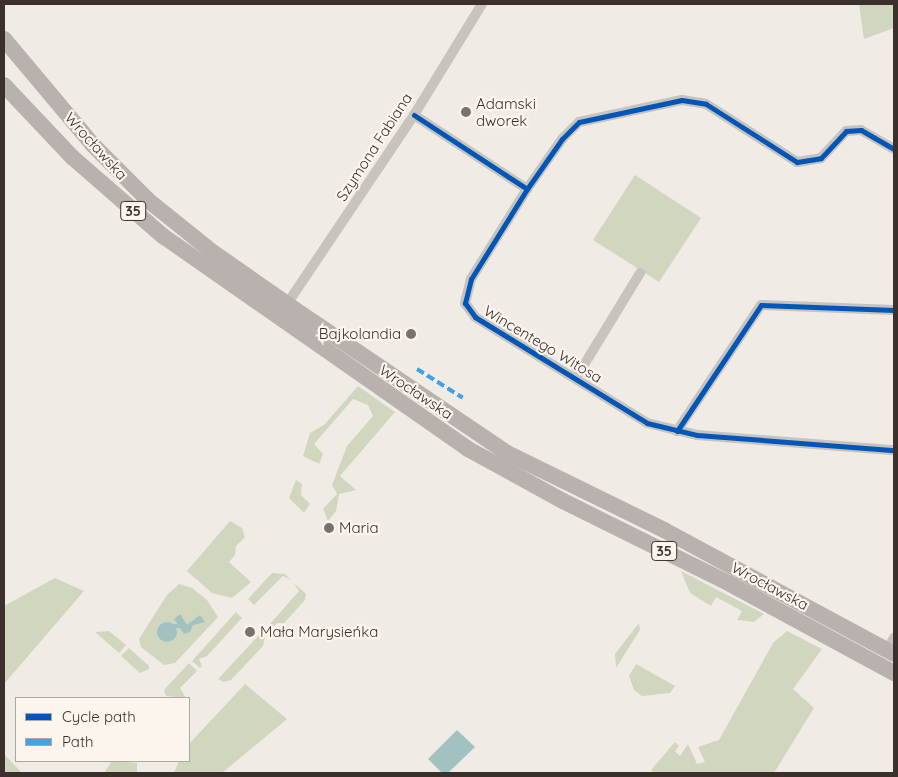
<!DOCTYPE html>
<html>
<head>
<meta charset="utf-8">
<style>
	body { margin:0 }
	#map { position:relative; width:898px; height:777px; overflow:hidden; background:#f0ebe5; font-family:Quicksand,sans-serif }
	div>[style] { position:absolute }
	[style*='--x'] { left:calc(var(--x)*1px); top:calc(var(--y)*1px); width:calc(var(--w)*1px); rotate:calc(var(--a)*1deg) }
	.green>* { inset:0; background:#d1d6bf }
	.water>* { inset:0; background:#a1c2c1 }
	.round { border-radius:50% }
	.stream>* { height:4px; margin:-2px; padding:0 2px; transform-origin:2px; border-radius:2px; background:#a1c2c1 }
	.minor>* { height:10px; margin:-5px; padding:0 5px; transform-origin:5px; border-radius:5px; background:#c9c3be }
	.primary>* { height:16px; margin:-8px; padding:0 8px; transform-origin:8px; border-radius:8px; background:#b8b1ad }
	.quiet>* { height:4px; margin-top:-2px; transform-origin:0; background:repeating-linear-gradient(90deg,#3fa3eb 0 8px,transparent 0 12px) }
	.cycleway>* { height:5px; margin:-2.5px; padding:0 2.5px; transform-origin:2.5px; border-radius:2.5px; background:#0057b8 }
	.dots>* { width:14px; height:14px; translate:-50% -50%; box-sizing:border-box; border:2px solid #fbf5ee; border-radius:50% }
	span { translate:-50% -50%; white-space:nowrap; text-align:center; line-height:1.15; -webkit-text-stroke:4.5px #fbf5ee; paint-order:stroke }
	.shield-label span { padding:1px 4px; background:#fbf5ee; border:1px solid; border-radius:4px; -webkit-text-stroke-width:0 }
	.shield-label { font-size:14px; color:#3b302b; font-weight:700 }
	.poi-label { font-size:15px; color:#3b302b }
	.left { translate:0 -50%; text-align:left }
	.right { translate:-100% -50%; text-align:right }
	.street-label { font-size:15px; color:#3b302b }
	.frame { position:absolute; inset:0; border:5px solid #3b302b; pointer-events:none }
	.legend { position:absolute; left:15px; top:697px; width:175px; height:65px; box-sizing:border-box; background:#fbf5ee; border:1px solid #aea6a0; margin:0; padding:6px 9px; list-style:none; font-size:15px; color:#3b302b }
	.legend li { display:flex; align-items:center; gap:10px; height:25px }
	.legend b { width:25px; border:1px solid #aea6a0 }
</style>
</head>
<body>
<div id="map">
	<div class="green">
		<div style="clip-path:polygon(859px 4px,894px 4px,894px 28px,864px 39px)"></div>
		<div style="clip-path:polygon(635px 175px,701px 218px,659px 282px,593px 240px)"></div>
		<div style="clip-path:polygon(358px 386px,395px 412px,340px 476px,356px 490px,339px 494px,336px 511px,328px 521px,323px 509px,337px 494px,332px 485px,347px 446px,373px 416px,368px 405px,353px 399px,314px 444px,323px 454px,319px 464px,303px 456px,310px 433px,324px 425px)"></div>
		<div style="clip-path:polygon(296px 480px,302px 484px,301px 495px,310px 504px,304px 513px,289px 498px)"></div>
		<div style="clip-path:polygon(230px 521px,242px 528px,245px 537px,236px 546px,235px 555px,229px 562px,251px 582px,232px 598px,212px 593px,187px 571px)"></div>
		<div style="clip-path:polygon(681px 571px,764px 614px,754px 622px,737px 620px,742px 611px,716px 597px,711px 606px,690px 593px)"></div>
		<div style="clip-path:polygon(272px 573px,285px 574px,291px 580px,283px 576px,254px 605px,248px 599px)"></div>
		<div style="clip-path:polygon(55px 578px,84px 591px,4px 684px,4px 606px)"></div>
		<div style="clip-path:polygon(294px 583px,306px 594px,305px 600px,284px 623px,277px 623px,271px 630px,270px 624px,299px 591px)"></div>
		<div style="clip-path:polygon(179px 584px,192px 588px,207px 600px,218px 617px,175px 663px,164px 665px,141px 647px,139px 639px,167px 595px)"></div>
		<div style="clip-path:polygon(236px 612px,242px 618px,207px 656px,199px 659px,202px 666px,200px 668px,192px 661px)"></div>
		<div style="clip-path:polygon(639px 623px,640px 630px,616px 668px,615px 654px)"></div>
		<div style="clip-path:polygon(109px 631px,126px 645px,119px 653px,95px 632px)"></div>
		<div style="clip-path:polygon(787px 631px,822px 649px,793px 689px,814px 708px,774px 773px,654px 773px,651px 770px,675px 742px,679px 746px,675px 751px,680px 756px,688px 744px,697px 764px,705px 762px,698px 747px,719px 740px,773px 643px)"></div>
		<div style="clip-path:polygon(259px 635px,265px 636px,263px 646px,231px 680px,223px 682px,218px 679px)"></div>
		<div style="clip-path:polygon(129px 648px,149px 666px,149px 669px,140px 673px,121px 656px)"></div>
		<div style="clip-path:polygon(189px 663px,197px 671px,180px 688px,186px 698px,166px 696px,164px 690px)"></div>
		<div style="clip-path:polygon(636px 664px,675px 686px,670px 693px,642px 696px,634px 690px,629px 676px)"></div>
		<div style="clip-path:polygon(245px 684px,287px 719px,222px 773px,174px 773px,179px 761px,189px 761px,189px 744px)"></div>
		<div style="clip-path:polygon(4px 754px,22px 773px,4px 773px)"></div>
		<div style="clip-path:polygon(112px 761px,137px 763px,137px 773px,104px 773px)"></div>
	</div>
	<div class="water">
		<div style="clip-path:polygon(180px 614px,187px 625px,200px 615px,205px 622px,193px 625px,190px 632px,184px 634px,174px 619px)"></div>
		<div class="round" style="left:157px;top:622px;width:20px;height:20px"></div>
		<div style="clip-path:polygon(457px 730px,475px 747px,448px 773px,442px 773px,428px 759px)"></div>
	</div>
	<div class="stream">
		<div style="--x:175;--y:626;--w:5;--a:0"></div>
	</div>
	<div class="minor">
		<div style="--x:414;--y:115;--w:135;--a:33.2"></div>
		<div style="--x:527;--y:189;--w:106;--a:121.9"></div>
		<div style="--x:471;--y:279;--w:25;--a:104"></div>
		<div style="--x:465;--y:303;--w:17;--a:54"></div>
		<div style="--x:475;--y:317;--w:202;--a:31.6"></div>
		<div style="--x:647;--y:423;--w:51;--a:13.5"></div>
		<div style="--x:697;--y:435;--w:198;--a:4.4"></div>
		<div style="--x:527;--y:189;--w:61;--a:-55"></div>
		<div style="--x:562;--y:139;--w:24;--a:-45"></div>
		<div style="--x:579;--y:122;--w:105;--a:-12.1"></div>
		<div style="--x:682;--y:100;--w:24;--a:9"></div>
		<div style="--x:706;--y:104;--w:108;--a:32.5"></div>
		<div style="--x:797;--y:162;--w:24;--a:-9"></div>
		<div style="--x:821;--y:158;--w:37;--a:-47"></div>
		<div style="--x:846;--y:131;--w:15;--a:-4"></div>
		<div style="--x:861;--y:130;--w:38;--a:30"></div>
		<div style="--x:287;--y:304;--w:228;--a:-56.1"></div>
		<div style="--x:414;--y:115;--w:130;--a:-58.5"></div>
		<div style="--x:576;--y:378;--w:123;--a:-58.6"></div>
		<div style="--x:677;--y:431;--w:151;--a:-56.3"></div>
		<div style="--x:761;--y:305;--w:133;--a:2.2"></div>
		<div style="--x:887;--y:650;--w:14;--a:-60"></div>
	</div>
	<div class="primary">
		<div style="--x:4;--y:39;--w:138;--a:50"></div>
		<div style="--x:93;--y:145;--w:79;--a:45"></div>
		<div style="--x:149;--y:201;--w:83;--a:38.7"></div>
		<div style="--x:214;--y:253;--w:89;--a:34.9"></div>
		<div style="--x:287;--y:304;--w:266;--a:34.1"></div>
		<div style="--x:507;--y:453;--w:175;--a:26.1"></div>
		<div style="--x:664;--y:530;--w:261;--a:28.3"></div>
		<div style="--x:4;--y:85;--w:99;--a:46.6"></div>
		<div style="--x:72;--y:157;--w:121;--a:41"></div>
		<div style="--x:163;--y:236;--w:372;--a:34.9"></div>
		<div style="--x:468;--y:449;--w:108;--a:28.7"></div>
		<div style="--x:563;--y:501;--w:186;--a:26.4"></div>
		<div style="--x:730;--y:584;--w:187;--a:28.5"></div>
	</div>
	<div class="quiet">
		<div style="--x:417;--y:369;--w:54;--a:32.2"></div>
	</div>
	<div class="cycleway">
		<div style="--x:414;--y:115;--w:135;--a:33.2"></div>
		<div style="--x:527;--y:189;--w:106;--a:121.9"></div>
		<div style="--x:471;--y:279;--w:25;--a:104"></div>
		<div style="--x:465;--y:303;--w:17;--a:54"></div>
		<div style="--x:475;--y:317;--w:202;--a:31.6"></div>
		<div style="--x:647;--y:423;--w:51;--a:13.5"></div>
		<div style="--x:697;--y:435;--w:198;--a:4.4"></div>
		<div style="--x:527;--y:189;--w:61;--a:-55"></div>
		<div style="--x:562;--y:139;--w:24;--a:-45"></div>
		<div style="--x:579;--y:122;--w:105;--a:-12.1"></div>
		<div style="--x:682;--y:100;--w:24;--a:9"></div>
		<div style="--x:706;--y:104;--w:108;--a:32.5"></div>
		<div style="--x:797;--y:162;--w:24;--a:-9"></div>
		<div style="--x:821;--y:158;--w:37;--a:-47"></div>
		<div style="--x:846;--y:131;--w:15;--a:-4"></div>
		<div style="--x:861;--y:130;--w:38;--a:30"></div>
		<div style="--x:677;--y:431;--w:151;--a:-56.3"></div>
		<div style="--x:761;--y:305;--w:133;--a:2.2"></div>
	</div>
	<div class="dots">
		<div style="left:466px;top:112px;background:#7a716c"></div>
		<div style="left:411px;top:334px;background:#7a716c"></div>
		<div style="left:329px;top:528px;background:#7a716c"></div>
		<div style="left:250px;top:632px;background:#7a716c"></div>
	</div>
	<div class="shield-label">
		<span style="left:133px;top:211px">35</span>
		<span style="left:664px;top:551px">35</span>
	</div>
	<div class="poi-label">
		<span class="left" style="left:476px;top:112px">Adamski<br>dworek</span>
		<span class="right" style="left:401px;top:334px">Bajkolandia</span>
		<span class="left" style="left:339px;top:528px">Maria</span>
		<span class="left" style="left:260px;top:632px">Mała Marysieńka</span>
	</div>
	<div class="street-label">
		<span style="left:96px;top:146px;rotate:48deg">Wrocławska</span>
		<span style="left:374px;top:147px;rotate:-57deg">Szymona Fabiana</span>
		<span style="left:543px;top:344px;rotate:31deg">Wincentego Witosa</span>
		<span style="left:416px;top:392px;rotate:34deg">Wrocławska</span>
		<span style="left:770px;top:586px;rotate:28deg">Wrocławska</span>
	</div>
	<div class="frame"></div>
	<ul class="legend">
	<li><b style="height:6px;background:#0057b8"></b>Cycle path</li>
	<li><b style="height:6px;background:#3fa3eb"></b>Path</li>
	</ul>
</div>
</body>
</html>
